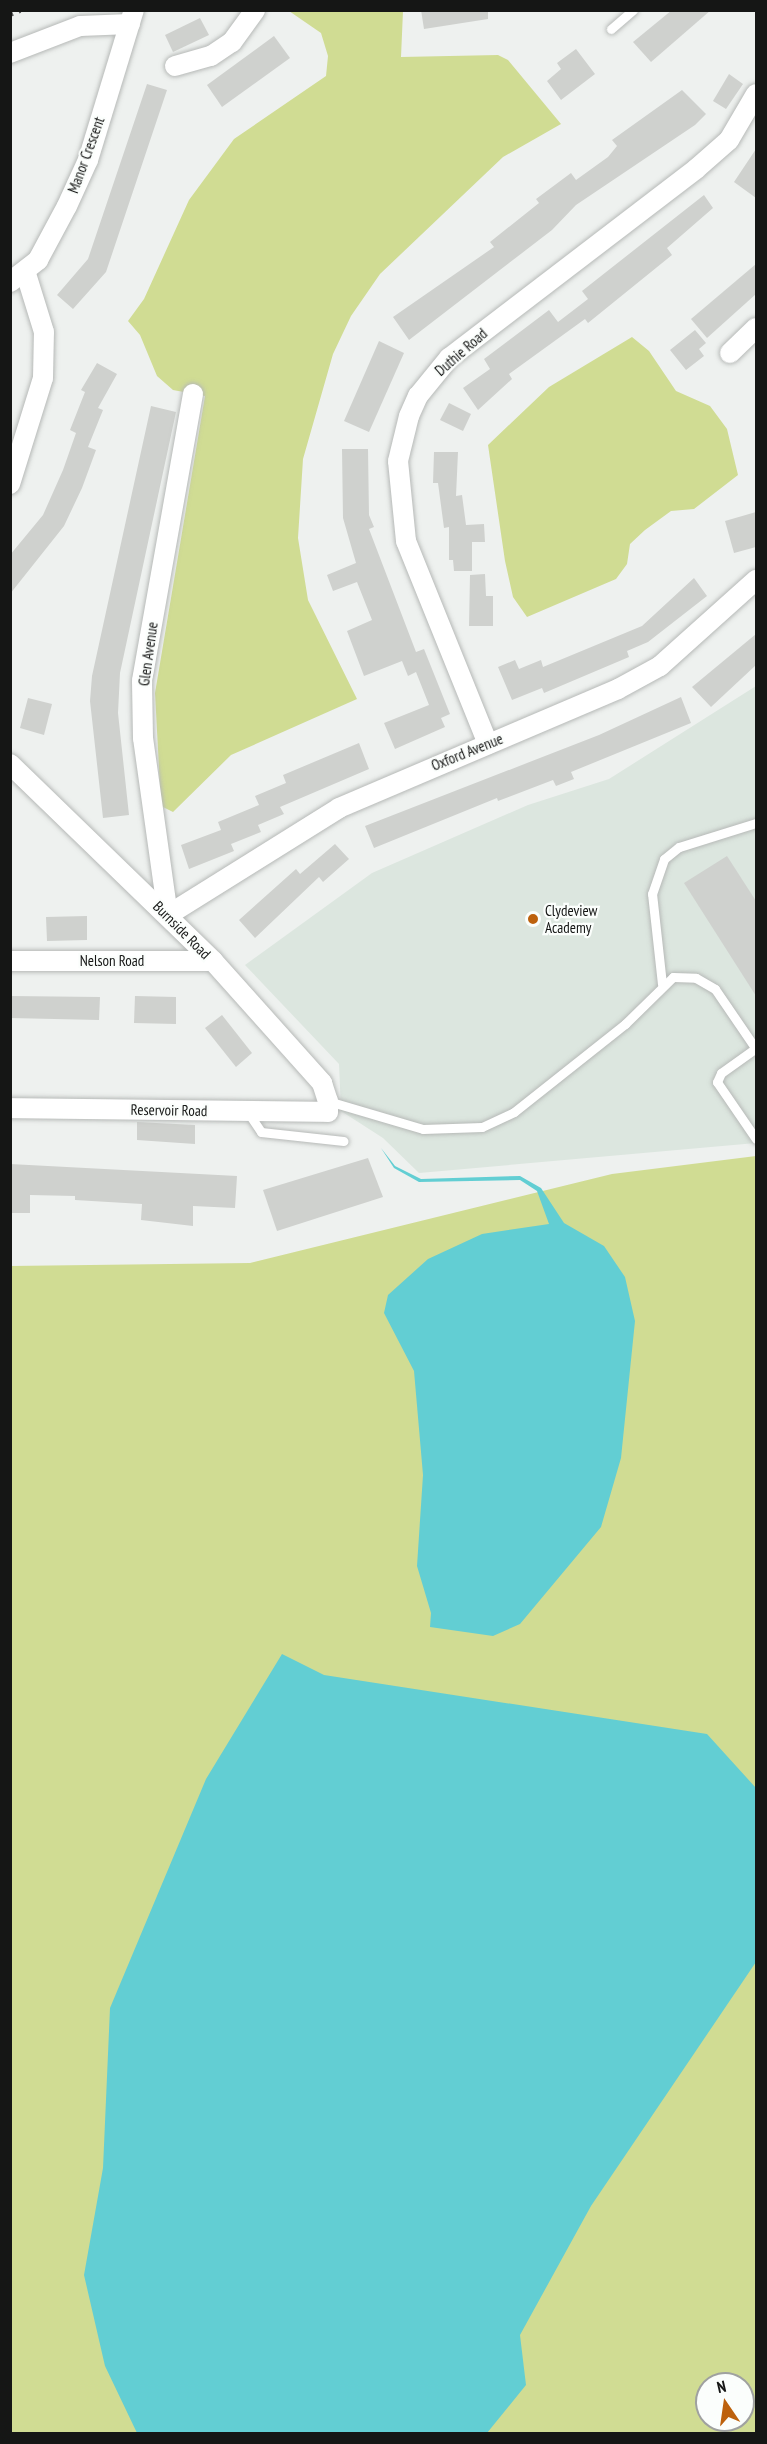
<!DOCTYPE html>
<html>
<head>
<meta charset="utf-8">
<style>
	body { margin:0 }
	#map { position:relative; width:767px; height:2444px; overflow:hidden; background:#eef1ef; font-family:"PT Sans Narrow",sans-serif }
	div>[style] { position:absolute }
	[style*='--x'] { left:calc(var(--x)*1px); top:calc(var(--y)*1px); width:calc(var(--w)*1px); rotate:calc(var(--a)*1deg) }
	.built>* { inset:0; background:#dce6df }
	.green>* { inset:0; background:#d0dc93 }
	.water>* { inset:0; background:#62ced3 }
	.building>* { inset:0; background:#cfd1ce }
	.roads { filter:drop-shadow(0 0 2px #b6b9b7) drop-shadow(0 0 2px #b6b9b7) }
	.lane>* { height:9px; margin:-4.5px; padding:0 4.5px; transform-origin:4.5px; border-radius:4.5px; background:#fff }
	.street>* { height:20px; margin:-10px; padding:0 10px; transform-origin:10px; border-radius:10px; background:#fff }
	.rail>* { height:4.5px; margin-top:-2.25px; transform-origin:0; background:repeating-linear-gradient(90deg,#5a5b5a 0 3px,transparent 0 9px) }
	.dots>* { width:16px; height:16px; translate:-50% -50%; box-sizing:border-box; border:3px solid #fbfefc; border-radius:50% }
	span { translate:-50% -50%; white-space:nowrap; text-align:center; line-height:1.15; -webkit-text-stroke:4.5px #fbfefc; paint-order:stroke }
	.street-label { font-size:15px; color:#151615 }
	.poi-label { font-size:15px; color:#151615 }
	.left { translate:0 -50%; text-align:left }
	.frame { position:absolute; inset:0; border:12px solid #151615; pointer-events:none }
	.north { position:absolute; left:695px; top:2372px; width:60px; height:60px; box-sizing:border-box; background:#fbfefc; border:2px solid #9fa1a0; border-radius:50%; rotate:347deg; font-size:16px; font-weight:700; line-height:24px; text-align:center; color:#151615 }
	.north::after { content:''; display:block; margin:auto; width:21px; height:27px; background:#bd610d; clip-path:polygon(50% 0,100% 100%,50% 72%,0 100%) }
</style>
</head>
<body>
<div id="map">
	<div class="built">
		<div style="clip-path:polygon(756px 686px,756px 1143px,419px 1173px,383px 1138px,341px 1111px,339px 1064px,245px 965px,372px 873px,528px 805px,609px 779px)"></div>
	</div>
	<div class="green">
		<div style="clip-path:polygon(289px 11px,403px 11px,401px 57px,498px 55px,508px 60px,561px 124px,503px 157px,380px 274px,351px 316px,333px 354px,303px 459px,298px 538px,308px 600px,357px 699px,231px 755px,173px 812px,161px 806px,155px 693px,205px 396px,173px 390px,157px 376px,140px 335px,128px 321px,144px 299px,189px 200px,234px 139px,326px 76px,328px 56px,321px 33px)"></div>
		<div style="clip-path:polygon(632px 337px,649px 351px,676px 391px,710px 406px,727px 429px,738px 475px,694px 509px,671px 511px,645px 530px,630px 544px,627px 564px,616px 579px,527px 617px,513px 597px,505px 561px,488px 445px,549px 387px)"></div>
		<div style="clip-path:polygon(evenodd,756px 1156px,756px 2433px,11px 2433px,10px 1266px,250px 1263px,612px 1174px,756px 1156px,707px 2384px,743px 2384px,743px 2420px,707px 2420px,707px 2384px)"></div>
	</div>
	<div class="water">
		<div style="clip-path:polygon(381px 1148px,395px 1166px,421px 1179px,520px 1176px,541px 1188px,564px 1223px,604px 1246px,625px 1277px,635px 1321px,621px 1458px,601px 1527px,520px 1624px,493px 1636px,430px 1627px,431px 1613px,417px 1566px,423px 1475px,414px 1371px,384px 1313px,388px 1295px,428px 1259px,482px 1234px,549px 1224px,537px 1191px,520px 1180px,419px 1182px,394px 1168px)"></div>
		<div style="clip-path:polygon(282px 1654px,324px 1675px,707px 1734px,756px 1788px,756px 1962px,591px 2206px,520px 2335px,526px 2385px,487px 2433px,137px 2433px,105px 2366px,84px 2275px,103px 2168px,110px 2008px,206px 1779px)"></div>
	</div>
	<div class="building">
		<div style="clip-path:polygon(421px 10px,488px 10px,488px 19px,424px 29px)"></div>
		<div style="clip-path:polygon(672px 10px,711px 10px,651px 62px,633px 42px)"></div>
		<div style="clip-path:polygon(200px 18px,209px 35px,173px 52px,165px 35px)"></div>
		<div style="clip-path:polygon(274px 36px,290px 58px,222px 107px,207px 85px)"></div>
		<div style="clip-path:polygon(576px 49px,595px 74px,561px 100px,547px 81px,561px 69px,557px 63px)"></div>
		<div style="clip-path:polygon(729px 74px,743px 84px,726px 109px,713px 101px)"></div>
		<div style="clip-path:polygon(147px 84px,167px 90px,106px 272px,73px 309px,57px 295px,88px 259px)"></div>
		<div style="clip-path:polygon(682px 90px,706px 114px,695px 125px,576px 205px,552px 230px,409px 340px,393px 317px,494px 247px,490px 242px,539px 203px,536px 199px,571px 173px,576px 180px,608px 157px,617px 146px,612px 140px)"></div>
		<div style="clip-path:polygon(756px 149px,756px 198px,734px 182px)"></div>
		<div style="clip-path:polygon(704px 195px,713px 208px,667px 248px,672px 255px,588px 323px,585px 319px,509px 374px,512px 379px,478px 410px,463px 388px,490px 369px,484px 359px,549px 310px,558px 322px,588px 299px,582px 291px)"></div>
		<div style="clip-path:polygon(756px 264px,756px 294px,707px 338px,691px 319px)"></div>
		<div style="clip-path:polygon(695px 330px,706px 343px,699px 349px,704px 356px,686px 370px,670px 350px)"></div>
		<div style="clip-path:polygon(379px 341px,404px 353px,369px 432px,344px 421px)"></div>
		<div style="clip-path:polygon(97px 363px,117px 374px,98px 408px,103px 410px,88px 447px,96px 450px,82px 488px,64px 526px,10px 594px,10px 555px,43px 515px,63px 470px,76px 433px,70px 430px,85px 392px,81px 390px)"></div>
		<div style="clip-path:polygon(449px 403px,471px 414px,463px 431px,440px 420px)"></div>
		<div style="clip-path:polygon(151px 406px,176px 412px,120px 673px,118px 713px,129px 815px,103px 818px,90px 701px,92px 676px)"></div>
		<div style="clip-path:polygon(342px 449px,368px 449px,369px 515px,374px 527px,369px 529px,416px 652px,424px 649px,450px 714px,441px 718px,445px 727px,395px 749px,384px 723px,429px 705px,416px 672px,408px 676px,402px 661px,364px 676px,347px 631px,372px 620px,357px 582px,333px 591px,327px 575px,356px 563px,343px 518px)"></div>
		<div style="clip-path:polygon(434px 452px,458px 452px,456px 496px,462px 495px,466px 525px,484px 524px,485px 542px,472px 542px,472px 571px,454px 571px,453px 560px,449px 560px,449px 527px,444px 528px,438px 483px,433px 483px)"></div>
		<div style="clip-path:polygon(756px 512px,756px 547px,734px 553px,725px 521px)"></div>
		<div style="clip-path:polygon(485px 574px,486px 596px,493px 596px,493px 626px,469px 626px,470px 575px)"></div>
		<div style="clip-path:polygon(694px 578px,707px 596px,648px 642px,627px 651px,629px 657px,544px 693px,542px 688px,512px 700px,498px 667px,515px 660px,519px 669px,541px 660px,543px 667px,642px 626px)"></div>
		<div style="clip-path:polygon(756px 634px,756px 665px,711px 707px,692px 687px)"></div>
		<div style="clip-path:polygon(681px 697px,691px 723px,571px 772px,574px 779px,556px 786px,553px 780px,498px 801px,497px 798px,374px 848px,365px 826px,599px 735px)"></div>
		<div style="clip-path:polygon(28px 698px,52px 704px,44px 735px,20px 728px)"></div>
		<div style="clip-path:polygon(359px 743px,369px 769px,280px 807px,284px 814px,258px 825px,261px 832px,231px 844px,234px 851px,189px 869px,181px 845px,221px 830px,218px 822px,259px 805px,255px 796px,286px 783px,283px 775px)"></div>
		<div style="clip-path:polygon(335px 844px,349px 859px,323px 882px,319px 877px,255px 938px,239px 920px,296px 869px,300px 874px)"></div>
		<div style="clip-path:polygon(727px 856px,756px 901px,756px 996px,684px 883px)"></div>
		<div style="clip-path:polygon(87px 916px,87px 940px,47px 941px,46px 917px)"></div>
		<div style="clip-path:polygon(10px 996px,100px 997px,99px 1020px,10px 1018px)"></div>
		<div style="clip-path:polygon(135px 996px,176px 997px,176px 1024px,134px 1023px)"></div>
		<div style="clip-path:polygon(222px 1015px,252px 1053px,236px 1067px,205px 1028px)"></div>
		<div style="clip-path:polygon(137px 1122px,195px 1125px,195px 1144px,137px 1140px)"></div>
		<div style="clip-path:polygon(368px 1158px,383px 1197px,277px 1231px,263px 1190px)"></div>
		<div style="clip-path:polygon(10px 1164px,237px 1176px,235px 1208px,193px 1206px,193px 1226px,141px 1220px,142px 1204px,75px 1200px,75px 1196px,30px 1195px,30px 1213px,10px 1213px)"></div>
	</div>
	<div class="roads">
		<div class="lane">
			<div style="--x:611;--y:29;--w:29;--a:-41"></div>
			<div style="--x:662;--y:984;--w:91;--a:-96.3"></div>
			<div style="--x:652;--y:894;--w:37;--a:-71"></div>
			<div style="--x:664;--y:859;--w:19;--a:-39"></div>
			<div style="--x:679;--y:847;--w:81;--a:-17.3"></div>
			<div style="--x:756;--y:1048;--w:43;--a:144.5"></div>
			<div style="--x:721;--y:1073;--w:10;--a:114"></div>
			<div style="--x:717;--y:1082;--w:69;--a:55.6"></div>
			<div style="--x:328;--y:1101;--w:99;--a:16.4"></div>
			<div style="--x:423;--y:1129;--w:59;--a:-1.9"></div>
			<div style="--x:482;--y:1127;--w:35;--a:-25"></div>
			<div style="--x:514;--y:1112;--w:142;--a:-38.4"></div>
			<div style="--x:625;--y:1024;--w:67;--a:-44.4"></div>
			<div style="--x:673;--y:977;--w:23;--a:2"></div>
			<div style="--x:696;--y:978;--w:22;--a:30"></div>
			<div style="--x:715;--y:989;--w:73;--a:55.7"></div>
			<div style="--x:247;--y:1111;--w:25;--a:56"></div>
			<div style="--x:261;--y:1132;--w:83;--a:6.2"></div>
		</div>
		<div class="street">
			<div style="--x:10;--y:53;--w:75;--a:-21.1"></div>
			<div style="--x:80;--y:26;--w:50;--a:-2.3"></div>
			<div style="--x:175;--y:66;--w:37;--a:-16"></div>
			<div style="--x:211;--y:56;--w:25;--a:-34"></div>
			<div style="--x:232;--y:42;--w:39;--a:-54"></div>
			<div style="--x:10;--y:282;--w:36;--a:-38"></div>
			<div style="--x:38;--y:260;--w:61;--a:-61.8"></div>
			<div style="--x:67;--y:206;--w:51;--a:-65.5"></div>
			<div style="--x:88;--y:160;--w:157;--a:-73"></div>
			<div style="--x:730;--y:353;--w:36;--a:-44"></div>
			<div style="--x:193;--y:394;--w:291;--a:100.1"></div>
			<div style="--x:142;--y:681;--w:57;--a:89"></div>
			<div style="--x:143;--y:738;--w:179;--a:82"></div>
			<div style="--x:168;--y:915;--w:202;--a:-32"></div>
			<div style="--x:339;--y:808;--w:303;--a:-23.1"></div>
			<div style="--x:618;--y:689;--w:48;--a:-28.7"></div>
			<div style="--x:660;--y:666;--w:129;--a:-41.9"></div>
			<div style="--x:10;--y:484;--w:111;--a:-72.7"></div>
			<div style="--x:43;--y:378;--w:46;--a:-88.8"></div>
			<div style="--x:44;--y:332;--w:61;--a:-107.2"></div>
			<div style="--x:488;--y:744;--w:219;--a:-112"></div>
			<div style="--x:406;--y:541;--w:80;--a:-95.7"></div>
			<div style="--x:398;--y:461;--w:46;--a:-76.3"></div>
			<div style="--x:409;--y:416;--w:22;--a:-66"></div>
			<div style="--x:418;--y:396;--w:49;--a:-50.8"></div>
			<div style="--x:449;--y:358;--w:311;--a:-37.4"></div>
			<div style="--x:696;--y:169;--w:44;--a:-41.3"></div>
			<div style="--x:729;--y:140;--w:53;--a:-59.6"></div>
			<div style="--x:10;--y:764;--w:283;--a:44.1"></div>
			<div style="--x:213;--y:961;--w:164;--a:48.2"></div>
			<div style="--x:322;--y:1083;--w:19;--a:72"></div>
			<div style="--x:328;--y:1101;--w:11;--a:90"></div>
			<div style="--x:328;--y:1112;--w:318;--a:-179.3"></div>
			<div style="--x:10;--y:961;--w:203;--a:0"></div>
		</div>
	</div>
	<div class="rail">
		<div style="--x:10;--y:14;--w:11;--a:-22"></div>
	</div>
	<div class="dots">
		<div style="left:533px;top:919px;background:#bd610d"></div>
	</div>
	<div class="street-label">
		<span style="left:86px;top:155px;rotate:-70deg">Manor Crescent</span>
		<span style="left:461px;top:352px;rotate:-41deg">Duthie Road</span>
		<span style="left:148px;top:654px;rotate:-82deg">Glen Avenue</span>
		<span style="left:467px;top:752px;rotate:-22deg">Oxford Avenue</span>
		<span style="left:182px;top:930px;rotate:45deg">Burnside Road</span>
		<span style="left:112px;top:961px">Nelson Road</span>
		<span style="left:169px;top:1110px;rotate:1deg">Reservoir Road</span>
	</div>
	<div class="poi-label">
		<span class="left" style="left:545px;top:919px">Clydeview<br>Academy</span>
	</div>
	<div class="frame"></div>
	<div class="north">N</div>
</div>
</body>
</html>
